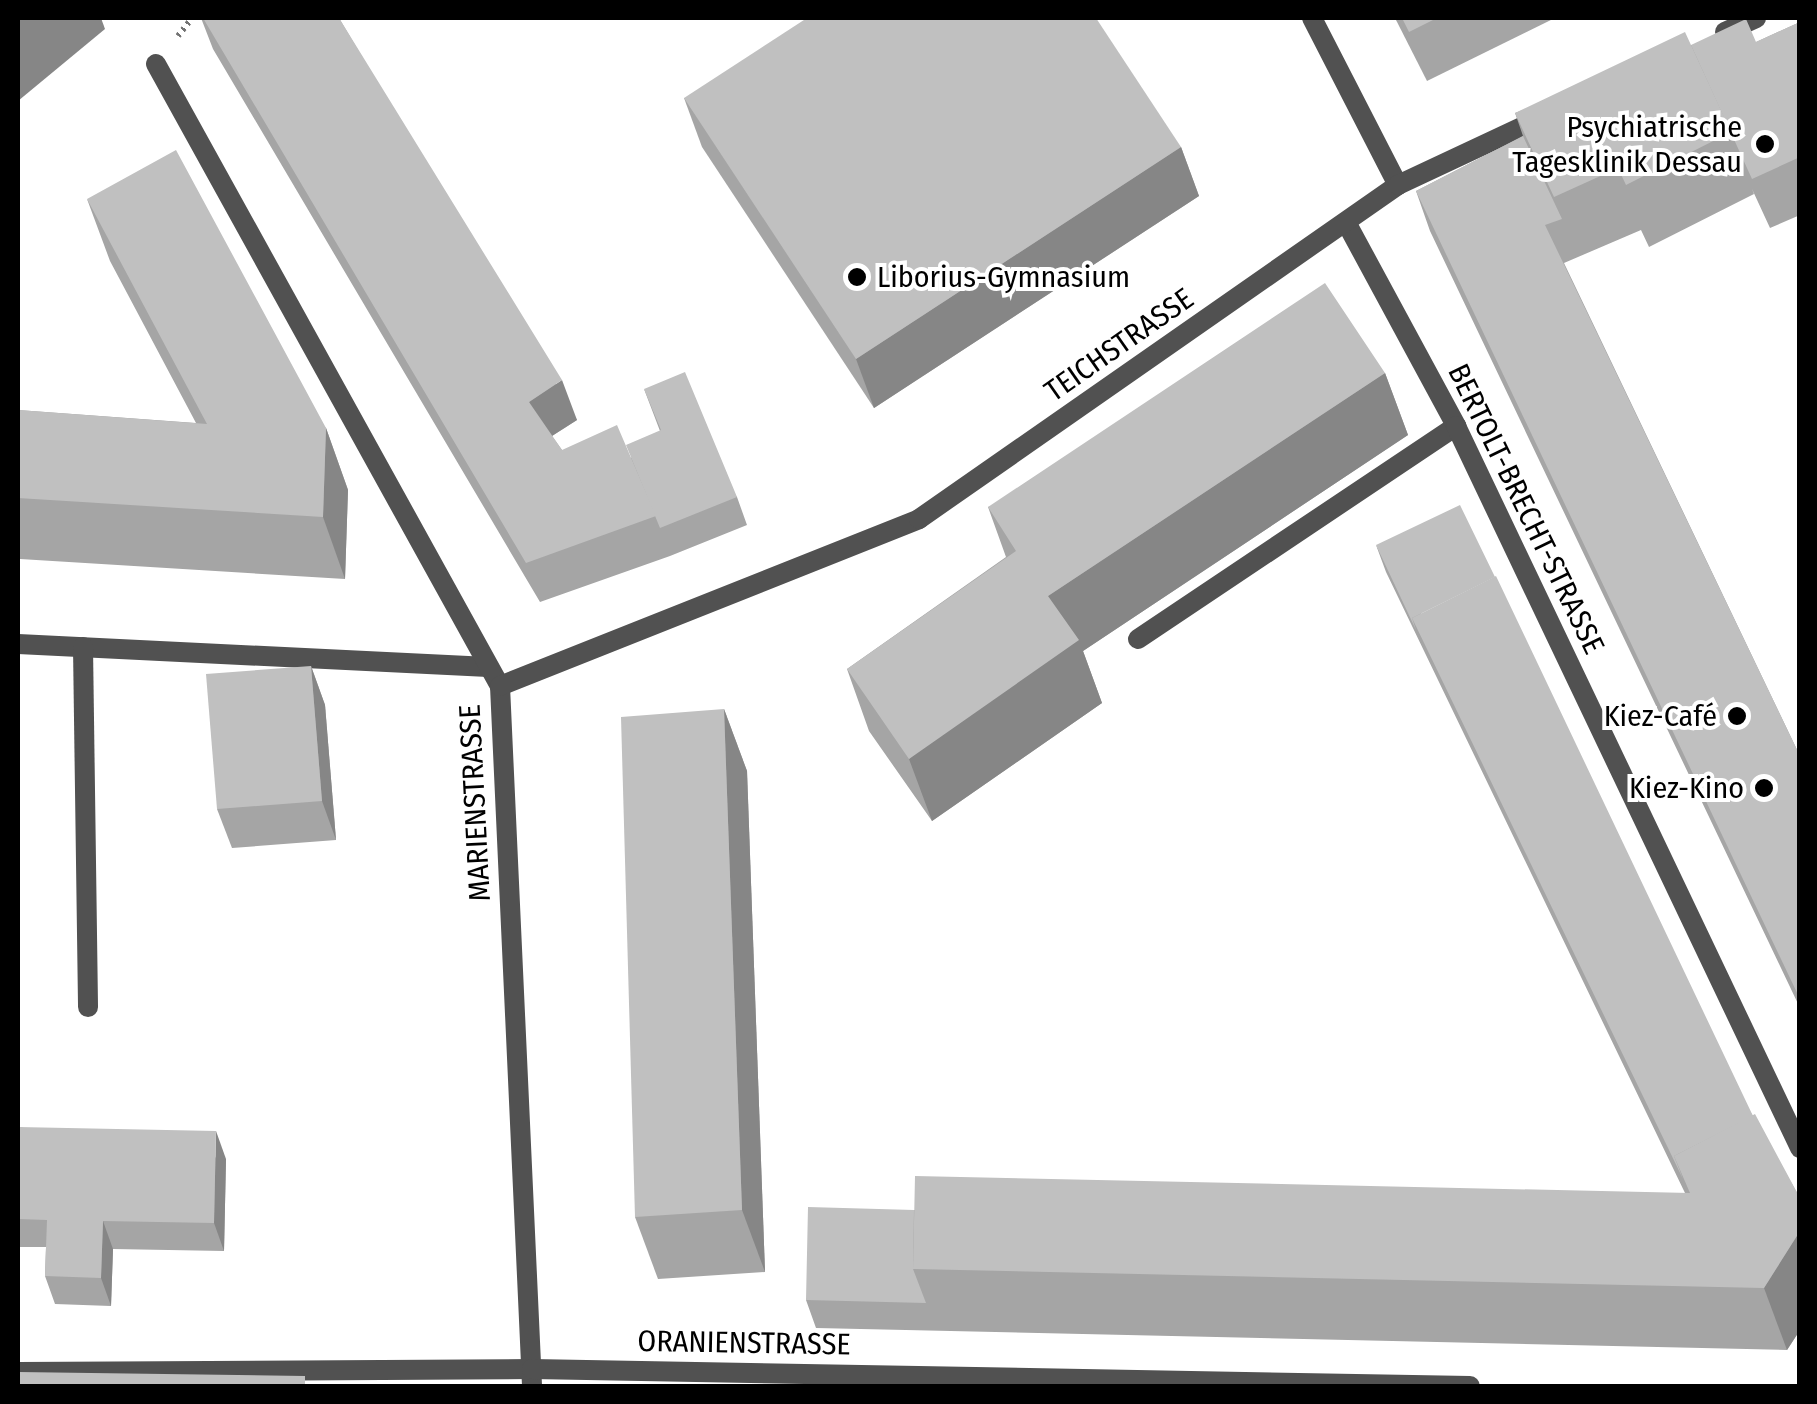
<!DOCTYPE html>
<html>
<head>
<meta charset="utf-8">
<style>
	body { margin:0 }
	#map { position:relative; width:1817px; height:1404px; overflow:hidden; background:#fff; font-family:"Fira Sans Condensed",sans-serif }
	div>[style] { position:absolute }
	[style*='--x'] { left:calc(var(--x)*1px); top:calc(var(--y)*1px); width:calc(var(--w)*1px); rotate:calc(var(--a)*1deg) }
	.path>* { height:6px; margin-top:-3px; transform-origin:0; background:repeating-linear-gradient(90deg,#737373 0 2.5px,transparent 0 7.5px) }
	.service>* { height:20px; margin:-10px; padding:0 10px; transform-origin:10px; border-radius:10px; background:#515151 }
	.minor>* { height:20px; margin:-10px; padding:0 10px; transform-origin:10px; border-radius:10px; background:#515151 }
	.wall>* { inset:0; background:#a5a5a5 }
	.shaded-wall>* { inset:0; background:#868686 }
	.building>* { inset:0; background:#c0c0c0 }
	.dots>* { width:28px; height:28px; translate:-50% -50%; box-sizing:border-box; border:5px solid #fff; border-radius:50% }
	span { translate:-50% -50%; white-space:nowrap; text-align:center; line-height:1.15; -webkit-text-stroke:8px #fff; paint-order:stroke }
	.poi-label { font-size:30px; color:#000 }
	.right { translate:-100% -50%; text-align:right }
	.left { translate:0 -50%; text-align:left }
	.street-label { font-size:30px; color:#000 }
	.frame { position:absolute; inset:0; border:20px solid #000; pointer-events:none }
</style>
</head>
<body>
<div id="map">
	<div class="path">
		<div style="--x:178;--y:36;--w:23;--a:-52"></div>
	</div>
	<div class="service">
		<div style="--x:1312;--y:18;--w:188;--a:62.8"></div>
		<div style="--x:1138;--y:639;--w:383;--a:-33.8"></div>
		<div style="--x:18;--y:644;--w:471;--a:2.8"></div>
		<div style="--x:83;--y:647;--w:360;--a:89.2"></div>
	</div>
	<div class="minor">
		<div style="--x:1725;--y:32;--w:34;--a:-24"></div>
		<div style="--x:156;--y:64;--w:711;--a:61.06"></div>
		<div style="--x:500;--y:686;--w:701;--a:87.38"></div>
		<div style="--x:1347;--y:224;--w:230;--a:61.6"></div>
		<div style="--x:1456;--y:426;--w:800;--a:64.52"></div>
		<div style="--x:500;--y:686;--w:451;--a:-21.7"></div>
		<div style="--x:919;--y:519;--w:584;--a:-34.89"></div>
		<div style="--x:1398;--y:185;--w:162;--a:-25.1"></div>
		<div style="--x:18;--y:1372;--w:514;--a:-0.33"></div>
		<div style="--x:532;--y:1369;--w:938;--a:1.04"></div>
	</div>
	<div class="wall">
		<div style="clip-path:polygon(201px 18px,339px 18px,577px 420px,552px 436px,562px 450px,631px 458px,660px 431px,644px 389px,737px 497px,747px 525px,670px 556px,540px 602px,213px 49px)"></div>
		<div style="clip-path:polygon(1395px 18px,1555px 18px,1427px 81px)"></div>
		<div style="clip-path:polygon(1800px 22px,1800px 215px,1770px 228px,1752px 189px,1754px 194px,1649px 247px,1641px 230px,1564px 263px,1800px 756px,1800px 1008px,1430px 231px,1416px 191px,1523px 136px,1515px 113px,1691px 45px,1756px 42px)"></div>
		<div style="clip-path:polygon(684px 98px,1181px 147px,1199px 196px,874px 408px,702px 147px)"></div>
		<div style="clip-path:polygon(87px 199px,326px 428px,348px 490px,345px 579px,20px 559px,18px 552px,18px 410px,196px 423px,110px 261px)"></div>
		<div style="clip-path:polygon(1385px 373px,1408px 435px,1083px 651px,1102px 703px,932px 821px,869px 731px,847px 669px,1006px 557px,988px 507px)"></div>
		<div style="clip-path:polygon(1376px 545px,1753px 1116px,1800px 1198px,1800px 1330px,1787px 1350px,816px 1328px,806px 1300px,914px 1210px,1685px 1193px,1386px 572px)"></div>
		<div style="clip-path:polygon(311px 666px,325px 705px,336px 840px,232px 848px,217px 809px)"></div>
		<div style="clip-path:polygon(724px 709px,747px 771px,765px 1272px,658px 1279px,635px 1217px)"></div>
		<div style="clip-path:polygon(18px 1127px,226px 1159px,224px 1251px,113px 1249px,111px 1306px,55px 1304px,45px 1276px,46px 1247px,18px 1247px)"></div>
	</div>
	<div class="shaded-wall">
		<div style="clip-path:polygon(21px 18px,101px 18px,105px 29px,18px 101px,18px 20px)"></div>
		<div style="clip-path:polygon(1181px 147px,1199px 196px,874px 408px,856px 359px)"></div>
		<div style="clip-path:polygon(1385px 373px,1408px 435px,1083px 651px,1102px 703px,932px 821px,909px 759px,1048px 596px)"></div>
		<div style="clip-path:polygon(562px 380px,577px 420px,544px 441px,529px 402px)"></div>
		<div style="clip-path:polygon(326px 428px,348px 490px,345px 579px,323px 517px)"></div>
		<div style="clip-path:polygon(311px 666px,325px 705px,336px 840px,322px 801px)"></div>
		<div style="clip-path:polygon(724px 709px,747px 771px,765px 1272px,742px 1210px)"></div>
		<div style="clip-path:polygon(216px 1131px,226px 1159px,224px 1251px,214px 1223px)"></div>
		<div style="clip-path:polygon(103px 1221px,113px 1249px,111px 1306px,101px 1278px)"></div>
		<div style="clip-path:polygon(1800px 1231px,1800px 1330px,1787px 1350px,1764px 1288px)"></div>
	</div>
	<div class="building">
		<div style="clip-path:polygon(203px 18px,339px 18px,562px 380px,529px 402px,562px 450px,617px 425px,656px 516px,526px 563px)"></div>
		<div style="clip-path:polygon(807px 18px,1096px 18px,1181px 147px,856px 359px,684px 98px)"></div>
		<div style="clip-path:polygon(1402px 18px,1437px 18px,1409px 32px)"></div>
		<div style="clip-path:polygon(1746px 19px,1756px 42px,1800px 22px,1800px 157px,1752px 179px,1691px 45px)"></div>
		<div style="clip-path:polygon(1685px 32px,1731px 132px,1626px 185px,1618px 168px,1554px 197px,1515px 113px)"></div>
		<div style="clip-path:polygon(1523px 136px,1562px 219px,1545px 225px,1800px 756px,1800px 999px,1416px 191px)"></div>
		<div style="clip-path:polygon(176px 150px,326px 428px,323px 517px,18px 498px,18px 410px,207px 424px,87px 199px)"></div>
		<div style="clip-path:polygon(1325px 283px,1385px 373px,1048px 596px,1079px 640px,909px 759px,847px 669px,1016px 551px,988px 507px)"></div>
		<div style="clip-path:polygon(685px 372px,737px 497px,660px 528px,626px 445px,661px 430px,644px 389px)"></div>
		<div style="clip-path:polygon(1460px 505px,1495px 577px,1412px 618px,1416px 630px,1376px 545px)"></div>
		<div style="clip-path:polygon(1496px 576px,1753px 1116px,1674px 1156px,1683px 1179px,1412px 618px)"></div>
		<div style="clip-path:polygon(311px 666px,322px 801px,217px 809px,206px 674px)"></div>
		<div style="clip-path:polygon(724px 709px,742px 1210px,635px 1217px,621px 717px)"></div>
		<div style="clip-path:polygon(1755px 1114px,1800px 1198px,1800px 1231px,1764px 1288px,913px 1269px,915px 1176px,1690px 1193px,1674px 1156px)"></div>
		<div style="clip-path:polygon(18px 1127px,216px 1131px,214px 1223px,103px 1221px,101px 1278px,45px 1276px,47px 1220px,18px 1219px)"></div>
		<div style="clip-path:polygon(808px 1207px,914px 1210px,913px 1269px,926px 1303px,806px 1300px)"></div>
		<div style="clip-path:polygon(18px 1372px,305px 1376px,305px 1386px,18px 1386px)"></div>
		<div style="clip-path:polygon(797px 1385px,855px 1386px,796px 1386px)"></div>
	</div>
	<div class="dots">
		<div style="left:1765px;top:144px;background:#000"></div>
		<div style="left:857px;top:277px;background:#000"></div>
		<div style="left:1737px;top:716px;background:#000"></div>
		<div style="left:1764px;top:788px;background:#000"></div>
	</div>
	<div class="poi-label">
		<span class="right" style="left:1742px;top:144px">Psychiatrische<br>Tagesklinik Dessau</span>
		<span class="left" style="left:877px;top:277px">Liborius-Gymnasium</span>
		<span class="right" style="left:1717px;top:716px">Kiez-Café</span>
		<span class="right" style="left:1744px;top:788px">Kiez-Kino</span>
	</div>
	<div class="street-label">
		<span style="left:1119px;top:345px;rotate:-35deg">TEICHSTRASSE</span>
		<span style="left:1526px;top:509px;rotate:64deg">BERTOLT-BRECHT-STRASSE</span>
		<span style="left:475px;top:803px;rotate:-93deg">MARIENSTRASSE</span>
		<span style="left:744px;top:1343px;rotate:1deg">ORANIENSTRASSE</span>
	</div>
	<div class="frame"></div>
</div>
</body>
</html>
